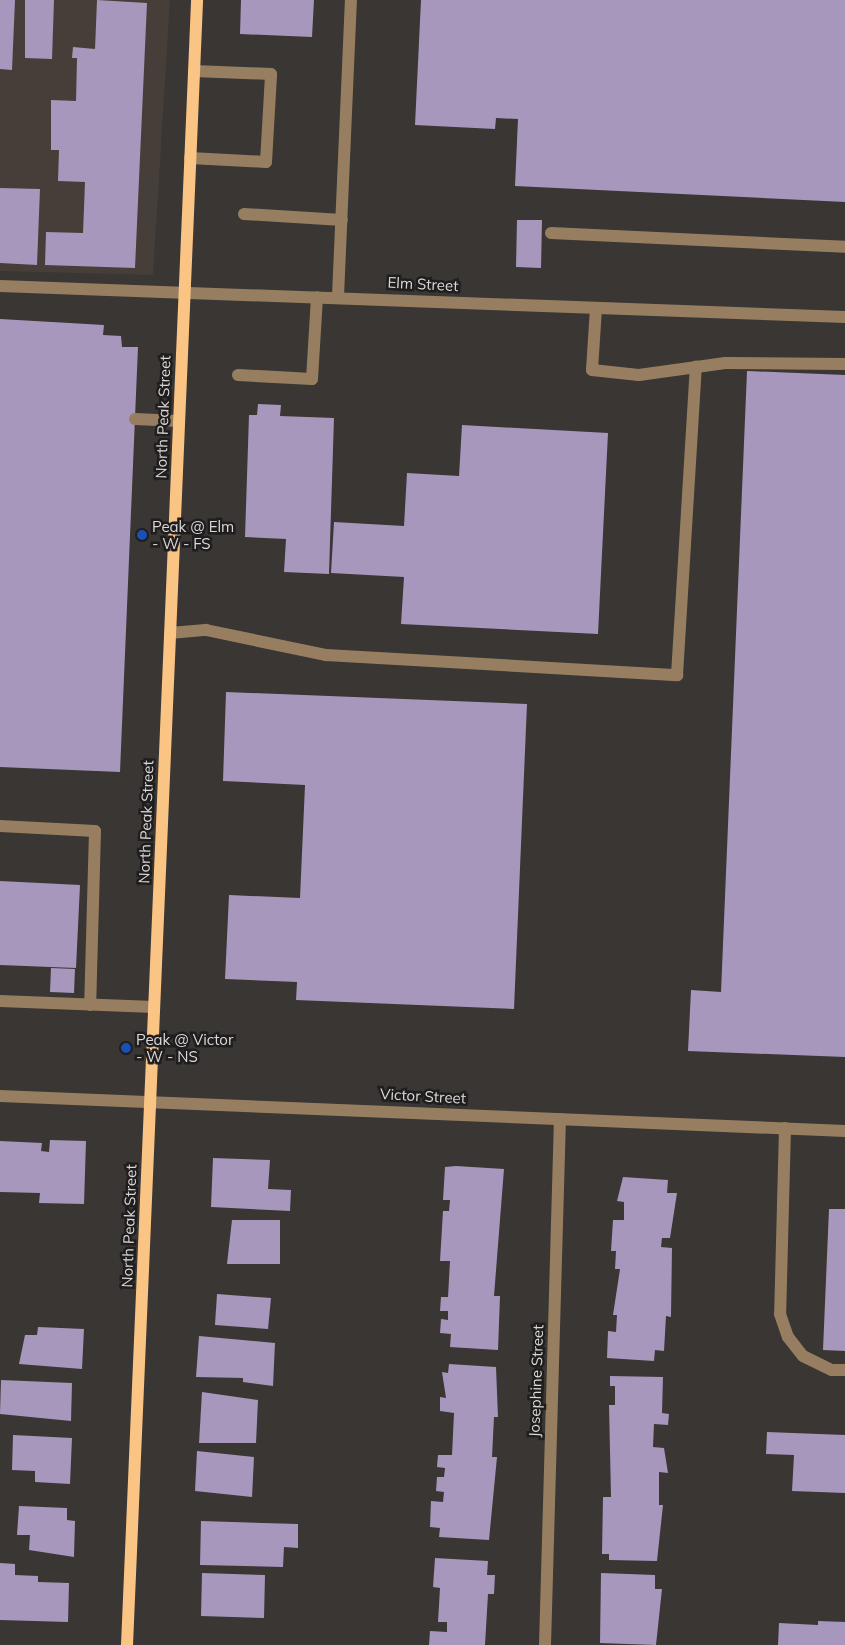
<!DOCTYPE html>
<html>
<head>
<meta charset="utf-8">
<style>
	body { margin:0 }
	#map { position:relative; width:845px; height:1645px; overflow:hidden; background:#393634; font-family:Mulish,sans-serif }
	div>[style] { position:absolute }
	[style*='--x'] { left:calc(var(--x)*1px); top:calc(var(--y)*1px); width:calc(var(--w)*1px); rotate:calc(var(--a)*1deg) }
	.built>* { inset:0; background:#463e38 }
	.building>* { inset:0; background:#a797bd }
	.minor>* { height:12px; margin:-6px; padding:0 6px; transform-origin:6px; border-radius:6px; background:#987e60 }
	.major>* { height:12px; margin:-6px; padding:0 6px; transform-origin:6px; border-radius:6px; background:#fac485 }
	.dots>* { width:14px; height:14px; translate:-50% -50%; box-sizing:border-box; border:2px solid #1f1d1d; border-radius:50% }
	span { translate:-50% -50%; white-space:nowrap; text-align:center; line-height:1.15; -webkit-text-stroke:5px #1f1d1d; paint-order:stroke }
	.street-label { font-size:15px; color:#dcdad9 }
	.poi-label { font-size:15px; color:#dcdad9 }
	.left { translate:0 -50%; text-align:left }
</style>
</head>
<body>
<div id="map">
	<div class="built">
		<div style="clip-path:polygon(0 0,170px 0,153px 275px,0 271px)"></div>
	</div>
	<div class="building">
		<div style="clip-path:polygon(0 0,15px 0,12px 70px,0 69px)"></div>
		<div style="clip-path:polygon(25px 0,54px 0,52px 59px,25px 58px)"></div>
		<div style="clip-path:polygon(97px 0,147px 3px,135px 268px,45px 265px,46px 232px,83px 233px,85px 182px,58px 181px,59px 150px,51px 150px,51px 100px,76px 101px,77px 58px,72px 58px,73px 47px,95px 49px)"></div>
		<div style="clip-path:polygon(241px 0,314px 0,312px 37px,240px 34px)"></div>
		<div style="clip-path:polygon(421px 0,845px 0,845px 202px,515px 186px,518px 119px,496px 118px,495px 129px,415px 125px)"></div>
		<div style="clip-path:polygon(0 188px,40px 189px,37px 265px,0 263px)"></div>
		<div style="clip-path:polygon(517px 220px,542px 220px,541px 268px,516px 267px)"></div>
		<div style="clip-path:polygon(0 319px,104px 325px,103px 335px,121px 336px,122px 347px,138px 347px,120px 772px,0 767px)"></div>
		<div style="clip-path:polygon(747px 371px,845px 375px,845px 1057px,688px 1051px,691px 990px,721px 992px)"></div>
		<div style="clip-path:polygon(258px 404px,281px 405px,280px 416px,334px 418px,329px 574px,284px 572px,286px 539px,245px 537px,249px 415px,257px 415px)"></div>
		<div style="clip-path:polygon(462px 425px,608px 433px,598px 634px,401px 624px,404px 577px,331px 573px,334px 522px,404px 526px,407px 473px,459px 476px)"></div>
		<div style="clip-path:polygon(226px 692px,527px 704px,514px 1009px,296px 1000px,297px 982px,225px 979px,229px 895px,300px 898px,305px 785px,223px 781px)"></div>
		<div style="clip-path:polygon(0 881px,80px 885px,76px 968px,0 965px)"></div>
		<div style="clip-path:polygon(51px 968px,75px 969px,74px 993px,50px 992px)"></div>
		<div style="clip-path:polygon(50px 1140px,86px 1141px,84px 1204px,39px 1203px,40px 1193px,0 1192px,0 1141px,42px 1143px,41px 1151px,49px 1152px)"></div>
		<div style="clip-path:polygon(213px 1158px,270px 1160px,268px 1189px,291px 1190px,290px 1211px,211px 1207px)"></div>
		<div style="clip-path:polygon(456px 1166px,504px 1169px,494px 1296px,500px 1296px,498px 1350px,450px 1347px,451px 1334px,440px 1333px,441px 1319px,448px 1320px,448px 1311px,440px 1311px,441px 1297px,448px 1297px,450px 1261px,440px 1261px,443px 1211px,449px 1211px,450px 1200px,443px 1200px,445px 1167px)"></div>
		<div style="clip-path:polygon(623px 1177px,668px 1180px,667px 1193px,677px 1193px,670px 1238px,662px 1238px,661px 1247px,672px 1248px,671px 1317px,666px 1316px,664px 1351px,655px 1350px,654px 1361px,607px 1358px,608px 1331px,616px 1332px,617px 1315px,613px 1315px,620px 1269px,615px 1269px,616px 1251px,611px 1251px,613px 1220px,624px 1220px,624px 1202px,617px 1201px)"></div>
		<div style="clip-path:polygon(829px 1209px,845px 1209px,845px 1351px,823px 1350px)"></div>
		<div style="clip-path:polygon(232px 1220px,280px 1220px,280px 1264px,227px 1264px)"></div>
		<div style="clip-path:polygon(217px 1294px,271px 1298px,268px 1329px,215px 1325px)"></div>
		<div style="clip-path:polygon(38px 1327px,84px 1329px,82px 1369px,19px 1364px,25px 1335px,37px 1335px)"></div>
		<div style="clip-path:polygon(199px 1336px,275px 1343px,273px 1386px,243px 1382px,243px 1378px,196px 1377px)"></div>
		<div style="clip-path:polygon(449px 1364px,496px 1367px,498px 1417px,494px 1417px,492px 1457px,497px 1457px,489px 1540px,439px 1537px,440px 1528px,430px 1527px,431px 1501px,443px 1502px,444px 1492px,436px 1491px,437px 1477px,444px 1477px,445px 1468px,437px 1467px,438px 1455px,452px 1455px,454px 1413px,440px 1411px,440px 1397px,446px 1398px,442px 1372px,448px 1373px)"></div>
		<div style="clip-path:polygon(610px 1376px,663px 1377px,662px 1413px,669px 1414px,668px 1425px,654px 1424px,653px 1447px,664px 1448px,668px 1473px,659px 1472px,659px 1505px,663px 1505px,657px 1561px,609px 1560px,609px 1554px,602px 1554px,603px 1497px,611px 1497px,609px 1405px,615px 1405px,615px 1386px,610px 1386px)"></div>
		<div style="clip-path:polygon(1px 1380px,72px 1383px,71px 1421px,0 1414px)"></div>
		<div style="clip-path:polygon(202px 1392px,258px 1400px,256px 1443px,199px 1443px)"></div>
		<div style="clip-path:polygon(767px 1432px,845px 1435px,845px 1493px,792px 1491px,794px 1455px,766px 1454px)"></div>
		<div style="clip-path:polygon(13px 1435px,72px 1438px,70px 1484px,35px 1482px,35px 1471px,12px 1470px)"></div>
		<div style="clip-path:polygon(197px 1451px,254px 1457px,252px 1497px,195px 1491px)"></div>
		<div style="clip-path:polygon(19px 1506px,67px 1508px,67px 1520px,75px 1521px,74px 1557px,29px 1550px,30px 1535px,17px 1535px)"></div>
		<div style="clip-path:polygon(201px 1521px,298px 1524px,298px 1548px,284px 1547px,283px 1567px,200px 1565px)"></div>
		<div style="clip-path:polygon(435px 1558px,488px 1561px,487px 1575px,495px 1575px,494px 1594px,488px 1594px,485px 1645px,429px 1645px,430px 1631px,447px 1632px,447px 1622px,438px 1622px,440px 1588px,433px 1587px)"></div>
		<div style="clip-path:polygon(0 1563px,15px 1564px,15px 1575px,38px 1576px,38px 1582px,69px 1583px,68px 1622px,0 1620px)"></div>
		<div style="clip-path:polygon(202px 1573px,265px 1575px,264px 1618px,201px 1616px)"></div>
		<div style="clip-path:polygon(601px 1573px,655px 1575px,655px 1589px,662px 1589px,656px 1645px,600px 1643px)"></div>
		<div style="clip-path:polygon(818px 1621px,845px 1622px,845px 1645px,778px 1645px,779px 1623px,818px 1625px)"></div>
	</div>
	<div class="minor">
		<div style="--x:190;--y:158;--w:76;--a:3"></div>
		<div style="--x:266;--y:162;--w:88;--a:-86.7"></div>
		<div style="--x:271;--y:74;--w:77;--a:-177.8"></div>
		<div style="--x:244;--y:214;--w:98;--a:3.5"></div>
		<div style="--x:551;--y:233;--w:294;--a:2.7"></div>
		<div style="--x:0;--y:286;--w:846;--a:2.1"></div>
		<div style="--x:338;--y:296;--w:296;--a:-87.5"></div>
		<div style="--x:596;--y:308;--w:62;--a:93.7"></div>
		<div style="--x:592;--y:370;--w:47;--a:6.1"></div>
		<div style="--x:639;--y:375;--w:87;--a:-7.9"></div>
		<div style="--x:725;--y:363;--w:120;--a:0.5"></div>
		<div style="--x:238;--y:375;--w:74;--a:3.1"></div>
		<div style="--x:312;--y:379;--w:82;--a:-86.5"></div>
		<div style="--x:135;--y:419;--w:44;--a:2.6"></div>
		<div style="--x:170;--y:633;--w:36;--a:-5"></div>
		<div style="--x:206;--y:630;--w:123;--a:11.8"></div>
		<div style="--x:326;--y:655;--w:352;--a:3.3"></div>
		<div style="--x:677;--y:675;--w:309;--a:-86.5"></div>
		<div style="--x:0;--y:826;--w:95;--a:3"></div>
		<div style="--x:95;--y:831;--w:174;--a:91.6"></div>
		<div style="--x:0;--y:1001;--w:154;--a:2.2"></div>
		<div style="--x:0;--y:1096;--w:846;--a:2.37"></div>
		<div style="--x:785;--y:1128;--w:186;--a:91.5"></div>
		<div style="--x:780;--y:1314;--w:24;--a:71"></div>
		<div style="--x:788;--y:1337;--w:24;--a:52"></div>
		<div style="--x:803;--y:1356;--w:32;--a:26"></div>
		<div style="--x:832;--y:1370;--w:13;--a:0"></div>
		<div style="--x:545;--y:1645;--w:526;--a:-88.37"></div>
	</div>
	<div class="major">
		<div style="--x:127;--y:1645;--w:1646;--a:-87.56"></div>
	</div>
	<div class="dots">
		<div style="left:142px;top:535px;background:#1a4fb4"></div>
		<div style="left:126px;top:1048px;background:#1a4fb4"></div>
	</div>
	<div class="street-label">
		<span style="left:423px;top:284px;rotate:3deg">Elm Street</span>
		<span style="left:163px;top:417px;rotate:-88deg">North Peak Street</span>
		<span style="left:146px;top:822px;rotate:-88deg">North Peak Street</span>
		<span style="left:423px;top:1096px;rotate:3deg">Victor Street</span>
		<span style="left:129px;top:1226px;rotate:-88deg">North Peak Street</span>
		<span style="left:536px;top:1381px;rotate:-88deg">Josephine Street</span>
	</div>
	<div class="poi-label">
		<span class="left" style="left:152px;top:535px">Peak @ Elm<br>- W - FS</span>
		<span class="left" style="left:136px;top:1048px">Peak @ Victor<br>- W - NS</span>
	</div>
</div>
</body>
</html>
